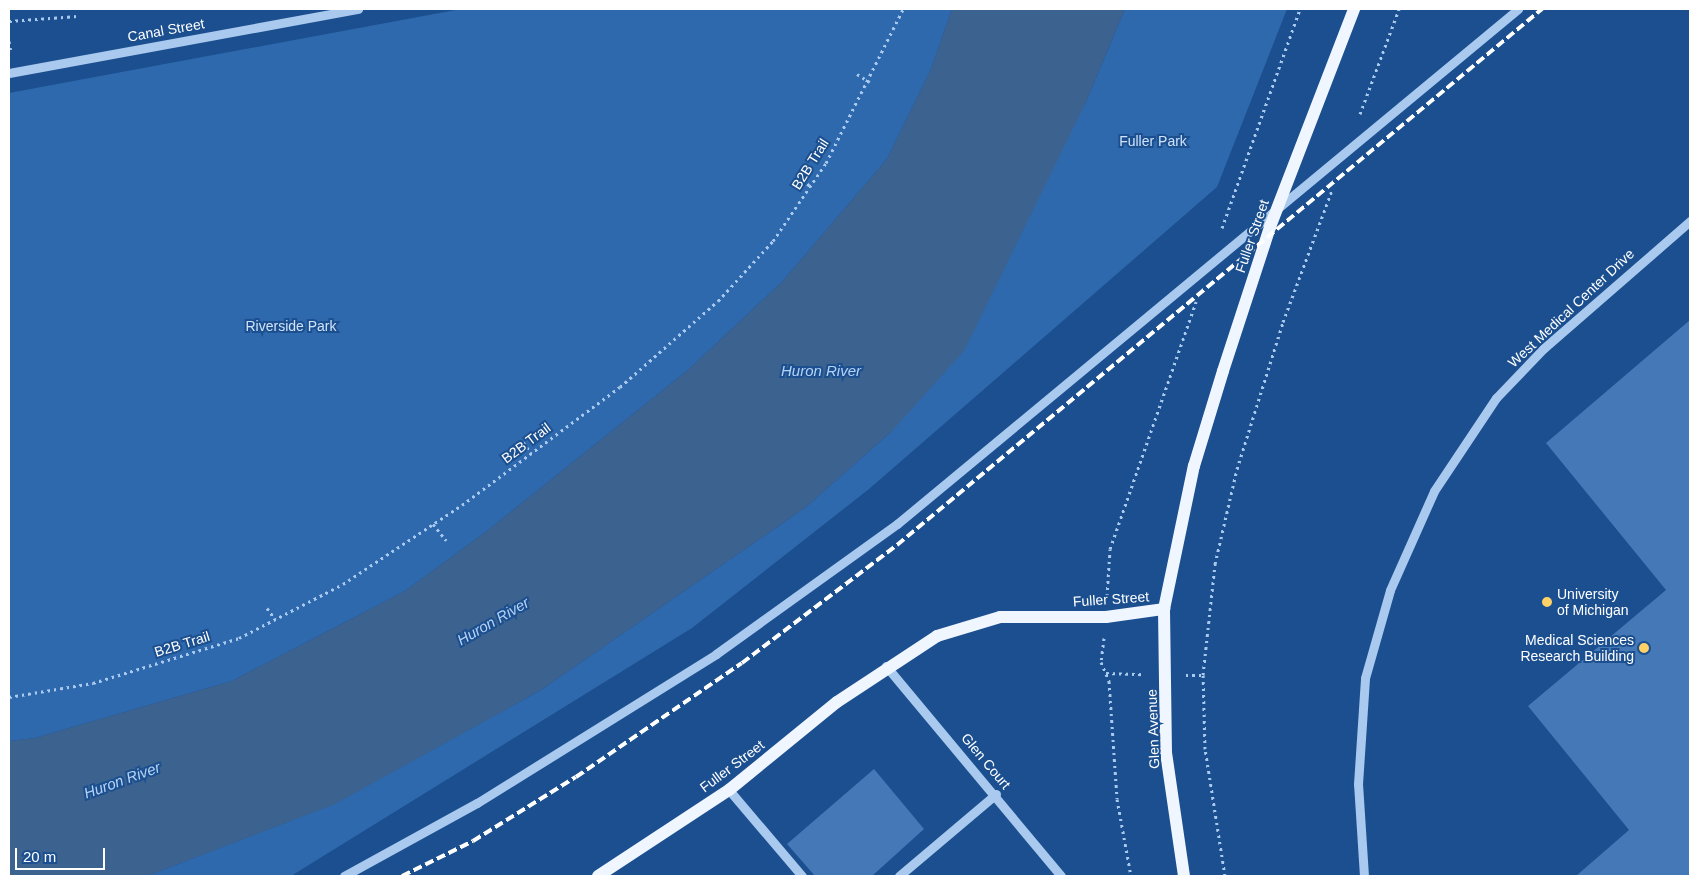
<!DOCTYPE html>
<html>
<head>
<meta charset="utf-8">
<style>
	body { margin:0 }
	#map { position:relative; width:1699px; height:885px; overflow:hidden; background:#1b4f8f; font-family:Arial,sans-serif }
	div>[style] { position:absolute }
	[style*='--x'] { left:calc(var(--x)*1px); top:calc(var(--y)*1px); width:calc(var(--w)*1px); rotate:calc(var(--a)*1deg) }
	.green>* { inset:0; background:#2e69ad }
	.water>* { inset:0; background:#3c6290 }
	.building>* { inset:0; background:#4478b7 }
	.path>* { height:3px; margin-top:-1.5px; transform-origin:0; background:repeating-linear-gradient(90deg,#a9c9ee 0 2.5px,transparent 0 6.5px) }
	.minor>* { height:9px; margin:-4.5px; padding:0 4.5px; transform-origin:4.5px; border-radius:4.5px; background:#a9c9ee }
	.major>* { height:12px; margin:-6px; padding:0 6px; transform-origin:6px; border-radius:6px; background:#f0f6ff }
	.rail>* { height:4px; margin-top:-2px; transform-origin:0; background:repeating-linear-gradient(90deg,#fff 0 9px,transparent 0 13px) }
	.dots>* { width:14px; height:14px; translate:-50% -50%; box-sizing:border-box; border:2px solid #1b4f8f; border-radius:50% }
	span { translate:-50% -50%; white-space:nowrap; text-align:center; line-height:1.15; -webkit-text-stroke:4px #1b4f8f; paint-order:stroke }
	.street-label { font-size:14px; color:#fff }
	.park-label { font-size:14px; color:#cfe3fa }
	.poi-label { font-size:14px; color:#fff }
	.left { translate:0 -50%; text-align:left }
	.right { translate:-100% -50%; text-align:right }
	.water-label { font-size:15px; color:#b5d3f5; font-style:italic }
	.frame { position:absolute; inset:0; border:10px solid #fff; pointer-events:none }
	.scale { position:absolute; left:15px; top:848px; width:90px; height:22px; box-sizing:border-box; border:2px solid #fff; border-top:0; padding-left:6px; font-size:15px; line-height:18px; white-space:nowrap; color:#fff; -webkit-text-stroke:4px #1b4f8f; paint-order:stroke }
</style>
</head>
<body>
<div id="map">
	<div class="green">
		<div style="clip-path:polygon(461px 9px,952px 9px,931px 69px,887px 159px,782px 282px,688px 370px,487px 531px,405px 591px,232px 681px,35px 738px,9px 741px,9px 93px)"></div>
		<div style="clip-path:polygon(1125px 9px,1287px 9px,1217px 187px,869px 489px,692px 628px,291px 876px,147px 876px,334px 804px,541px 690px,806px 507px,891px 432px,1086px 102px)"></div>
	</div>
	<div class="water">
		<div style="clip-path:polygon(952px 9px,1125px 9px,1086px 102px,964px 351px,891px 432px,806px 507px,541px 690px,335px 804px,147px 876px,9px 876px,9px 741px,35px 738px,232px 681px,405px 591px,487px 531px,688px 370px,782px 282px,887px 159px,931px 69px)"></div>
	</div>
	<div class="building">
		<div style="clip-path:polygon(1690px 320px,1689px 876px,1576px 876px,1629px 830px,1528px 706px,1666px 590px,1546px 443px)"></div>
		<div style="clip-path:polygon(874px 769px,924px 829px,872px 876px,815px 876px,787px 844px)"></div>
	</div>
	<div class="path">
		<div style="--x:9;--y:21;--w:69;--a:-4.1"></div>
		<div style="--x:9;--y:41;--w:11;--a:80"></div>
		<div style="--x:857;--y:74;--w:15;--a:32"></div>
		<div style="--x:1360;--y:114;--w:112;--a:-69.6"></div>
		<div style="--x:798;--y:175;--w:16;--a:43"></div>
		<div style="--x:1222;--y:228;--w:232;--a:-70.4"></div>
		<div style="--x:523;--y:442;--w:14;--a:54"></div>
		<div style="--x:433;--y:524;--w:21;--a:51"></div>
		<div style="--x:1107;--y:596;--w:47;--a:-86.3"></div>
		<div style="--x:1110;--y:549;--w:262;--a:-70.8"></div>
		<div style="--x:267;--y:608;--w:14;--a:54"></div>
		<div style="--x:1104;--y:638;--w:24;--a:97"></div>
		<div style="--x:1101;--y:662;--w:21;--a:67"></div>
		<div style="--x:1109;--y:681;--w:118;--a:86.1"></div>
		<div style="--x:1117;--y:799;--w:78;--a:79.7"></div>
		<div style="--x:1106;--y:673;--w:37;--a:2"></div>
		<div style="--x:1186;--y:675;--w:17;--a:0"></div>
		<div style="--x:9;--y:697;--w:85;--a:-9.5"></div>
		<div style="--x:93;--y:683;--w:153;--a:-17.1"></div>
		<div style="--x:239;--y:638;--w:117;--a:-27.4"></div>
		<div style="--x:343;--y:584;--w:143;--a:-33.6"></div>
		<div style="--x:462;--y:505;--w:197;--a:-36.8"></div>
		<div style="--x:620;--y:387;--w:130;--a:-41.3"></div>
		<div style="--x:718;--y:301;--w:81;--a:-47.5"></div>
		<div style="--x:773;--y:241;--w:94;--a:-55.8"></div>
		<div style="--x:826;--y:163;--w:172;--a:-63.4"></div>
		<div style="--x:1225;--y:876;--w:129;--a:-98.9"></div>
		<div style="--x:1205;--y:749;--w:74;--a:-91.5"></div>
		<div style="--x:1203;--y:675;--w:112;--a:-83.8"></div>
		<div style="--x:1215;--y:564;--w:98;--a:-77"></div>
		<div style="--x:1237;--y:469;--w:154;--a:-72.6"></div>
		<div style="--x:1283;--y:322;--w:141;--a:-69.6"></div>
	</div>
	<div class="minor">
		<div style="--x:9;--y:73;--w:355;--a:-10.4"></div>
		<div style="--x:886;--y:666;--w:273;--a:50.2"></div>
		<div style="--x:729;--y:790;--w:113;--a:49.7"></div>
		<div style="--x:344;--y:876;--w:152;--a:-28.8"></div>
		<div style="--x:477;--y:803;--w:282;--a:-31.9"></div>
		<div style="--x:716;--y:654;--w:223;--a:-35.7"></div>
		<div style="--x:897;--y:524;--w:807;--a:-39.67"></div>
		<div style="--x:899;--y:876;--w:127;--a:-40.2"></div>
		<div style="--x:1364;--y:876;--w:92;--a:-93.7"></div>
		<div style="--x:1358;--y:784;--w:106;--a:-86.2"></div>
		<div style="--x:1365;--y:678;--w:91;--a:-74.1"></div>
		<div style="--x:1390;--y:590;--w:108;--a:-66"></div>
		<div style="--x:1434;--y:491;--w:112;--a:-56.3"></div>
		<div style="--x:1496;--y:398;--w:69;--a:-46.2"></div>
		<div style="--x:1544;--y:348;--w:194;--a:-41"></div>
	</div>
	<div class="major">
		<div style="--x:598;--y:876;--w:157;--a:-33.3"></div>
		<div style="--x:729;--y:790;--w:139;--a:-39.2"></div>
		<div style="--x:837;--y:702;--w:120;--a:-33.4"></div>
		<div style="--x:937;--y:636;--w:66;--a:-16.8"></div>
		<div style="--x:1000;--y:617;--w:106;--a:0"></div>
		<div style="--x:1106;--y:617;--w:59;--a:-7.9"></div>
		<div style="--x:1184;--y:876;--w:124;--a:-98.3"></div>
		<div style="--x:1166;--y:753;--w:144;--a:-90.8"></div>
		<div style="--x:1164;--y:609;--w:146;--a:-78.2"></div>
		<div style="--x:1194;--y:466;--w:99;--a:-73"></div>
		<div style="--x:1223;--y:371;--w:151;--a:-71.9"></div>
		<div style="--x:1270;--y:227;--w:234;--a:-68.9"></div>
	</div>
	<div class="rail">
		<div style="--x:402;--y:876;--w:79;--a:-26.2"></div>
		<div style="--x:473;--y:841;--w:121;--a:-31.9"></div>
		<div style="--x:576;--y:777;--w:201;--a:-34.5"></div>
		<div style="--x:742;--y:663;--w:195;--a:-37.3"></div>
		<div style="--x:897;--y:545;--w:839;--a:-39.73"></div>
	</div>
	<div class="dots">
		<div style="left:1547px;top:602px;background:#ffd166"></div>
		<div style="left:1644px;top:648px;background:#ffd166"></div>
	</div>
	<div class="street-label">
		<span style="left:166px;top:30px;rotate:-10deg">Canal Street</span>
		<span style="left:810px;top:164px;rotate:-58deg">B2B Trail</span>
		<span style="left:1252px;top:236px;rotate:-71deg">Fuller Street</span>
		<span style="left:1571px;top:308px;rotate:-43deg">West Medical Center Drive</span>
		<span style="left:526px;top:443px;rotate:-37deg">B2B Trail</span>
		<span style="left:1111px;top:599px;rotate:-4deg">Fuller Street</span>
		<span style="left:182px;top:644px;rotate:-17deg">B2B Trail</span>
		<span style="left:1153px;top:729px;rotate:-92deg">Glen Avenue</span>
		<span style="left:986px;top:761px;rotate:50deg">Glen Court</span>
		<span style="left:732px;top:766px;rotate:-37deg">Fuller Street</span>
	</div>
	<div class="park-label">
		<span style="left:1153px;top:141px">Fuller Park</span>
		<span style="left:291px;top:326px">Riverside Park</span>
	</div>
	<div class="poi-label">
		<span class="left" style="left:1557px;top:602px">University<br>of Michigan</span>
		<span class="right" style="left:1634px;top:648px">Medical Sciences<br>Research Building</span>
	</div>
	<div class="water-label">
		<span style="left:821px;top:371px">Huron River</span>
		<span style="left:493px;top:621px;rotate:-30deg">Huron River</span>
		<span style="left:122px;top:780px;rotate:-20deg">Huron River</span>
	</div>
	<div class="frame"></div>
	<div class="scale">20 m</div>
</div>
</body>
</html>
